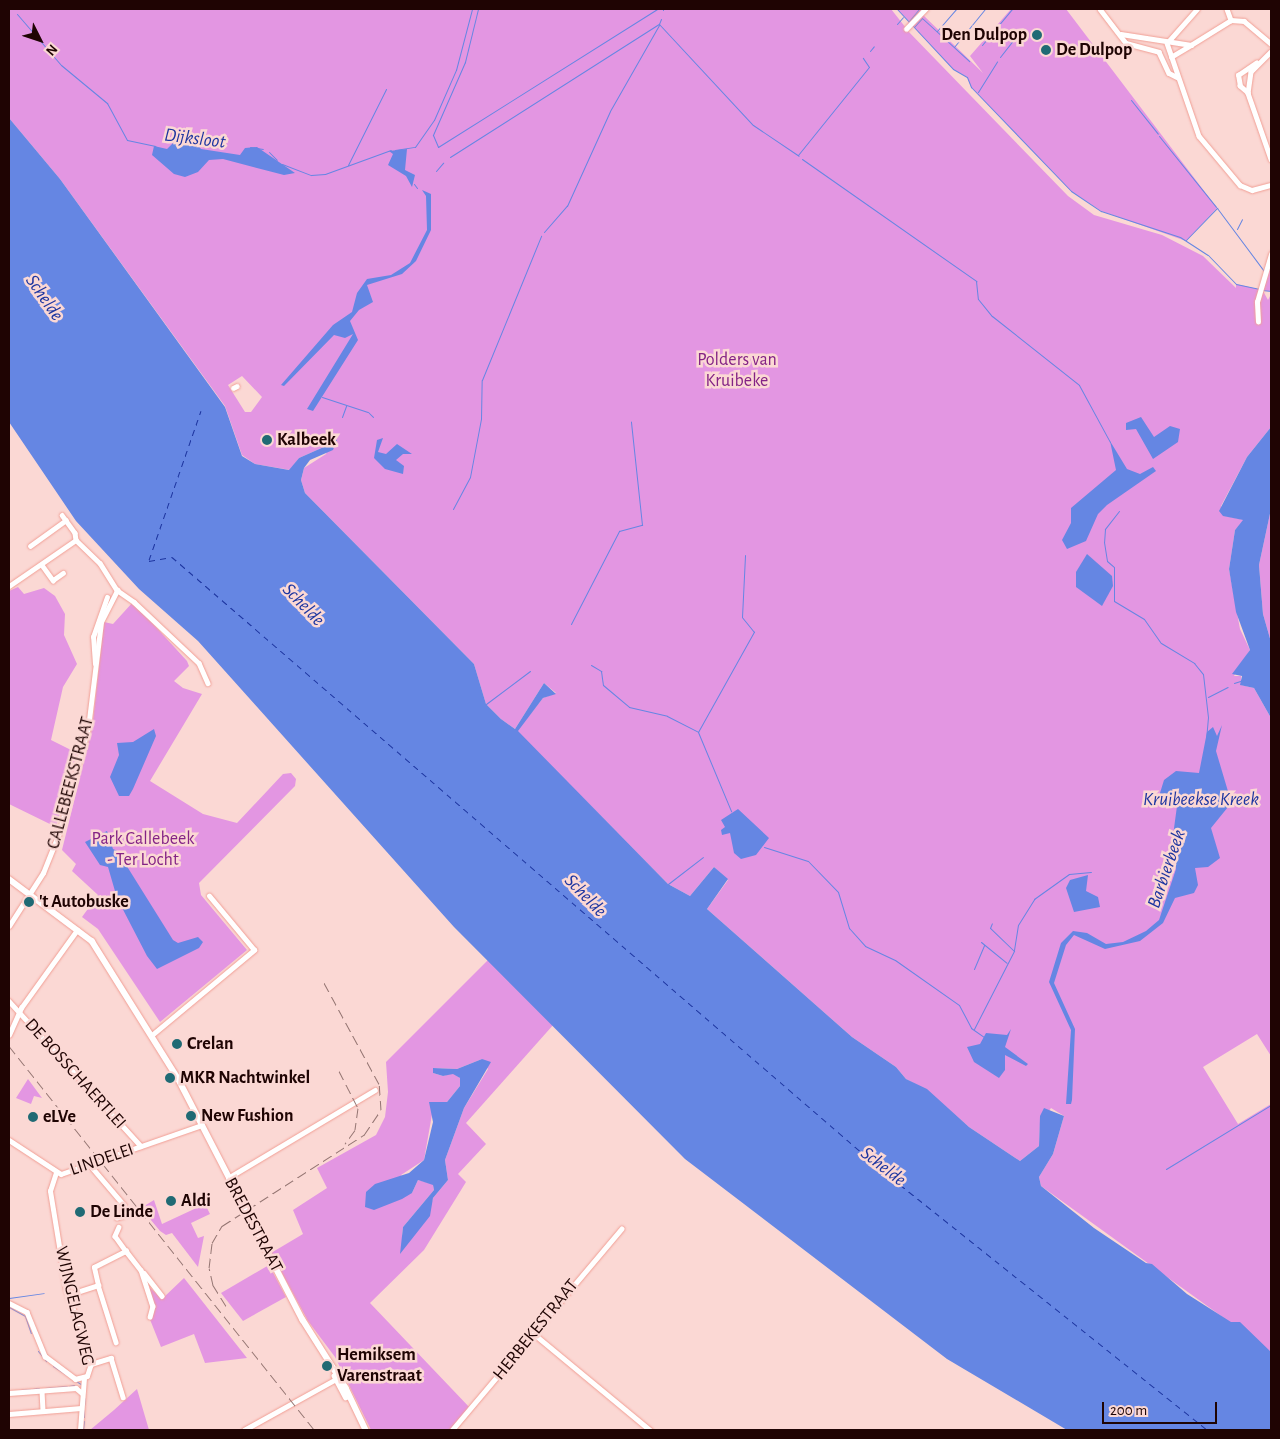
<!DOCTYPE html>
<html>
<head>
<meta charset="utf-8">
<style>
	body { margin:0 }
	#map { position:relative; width:1280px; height:1439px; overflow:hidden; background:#fbd8d4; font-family:"Alegreya Sans",sans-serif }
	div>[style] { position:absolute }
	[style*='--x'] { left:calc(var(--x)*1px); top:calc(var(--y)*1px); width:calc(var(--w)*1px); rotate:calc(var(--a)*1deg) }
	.green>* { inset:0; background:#e396e2 }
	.water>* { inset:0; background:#6586e3 }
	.stream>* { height:1px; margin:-0.5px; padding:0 0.5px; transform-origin:0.5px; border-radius:0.5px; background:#6586e3 }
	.ferry>* { height:1px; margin-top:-0.5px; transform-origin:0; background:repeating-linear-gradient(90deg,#1d35a0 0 6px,transparent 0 11px) }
	.roads { filter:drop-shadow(0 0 1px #f19f95) drop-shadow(0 0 1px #f19f95) }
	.minor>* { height:4.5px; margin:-2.25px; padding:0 2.25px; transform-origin:2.25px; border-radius:2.25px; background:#fff }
	.major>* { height:5.5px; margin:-2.75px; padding:0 2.75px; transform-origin:2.75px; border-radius:2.75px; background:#fff }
	.rail>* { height:1px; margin-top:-0.5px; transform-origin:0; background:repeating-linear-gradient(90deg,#927370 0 10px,transparent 0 15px) }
	.dots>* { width:14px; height:14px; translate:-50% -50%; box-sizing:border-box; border:2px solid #fbd8d4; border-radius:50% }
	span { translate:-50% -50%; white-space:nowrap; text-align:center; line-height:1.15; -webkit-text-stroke:5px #fbd8d4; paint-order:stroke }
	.poi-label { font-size:18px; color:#1f0403; font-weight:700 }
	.right { translate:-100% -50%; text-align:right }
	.left { translate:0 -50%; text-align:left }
	.park-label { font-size:18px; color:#842285 }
	.street-label { font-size:18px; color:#1f0403 }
	.water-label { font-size:19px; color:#1d35a0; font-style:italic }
	.frame { position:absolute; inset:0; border:10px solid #1f0403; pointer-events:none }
	.north { position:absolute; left:15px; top:15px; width:50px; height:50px; -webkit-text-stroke:4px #fbd8d4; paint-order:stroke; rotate:131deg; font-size:14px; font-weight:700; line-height:20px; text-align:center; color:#1f0403 }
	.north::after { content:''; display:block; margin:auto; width:18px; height:22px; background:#1f0403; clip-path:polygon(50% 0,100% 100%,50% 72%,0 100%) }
	.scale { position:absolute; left:1102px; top:1402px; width:115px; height:22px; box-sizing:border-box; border:2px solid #1f0403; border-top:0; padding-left:6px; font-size:15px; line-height:18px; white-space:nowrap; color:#1f0403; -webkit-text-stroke:4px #fbd8d4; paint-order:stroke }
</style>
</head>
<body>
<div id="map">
	<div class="green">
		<div style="clip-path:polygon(evenodd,9px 9px,891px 9px,906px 28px,909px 21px,897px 9px,926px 9px,922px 14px,983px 73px,970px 56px,1011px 9px,1066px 9px,1217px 208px,1186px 241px,1101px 211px,1071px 191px,971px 87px,967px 77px,953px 69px,912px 25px,906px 29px,1068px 196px,1094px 215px,1162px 235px,1203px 256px,1236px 288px,1236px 284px,1262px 290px,1271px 259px,1271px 291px,1263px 291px,1268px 300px,1271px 294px,1271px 427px,1247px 457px,1221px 506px,1226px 516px,1244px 520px,1235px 530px,1229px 569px,1240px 629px,1250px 650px,1234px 676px,1241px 676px,1241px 685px,1254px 688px,1271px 718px,1271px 1056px,1257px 1034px,1203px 1067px,1238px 1124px,1271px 1104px,1271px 1352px,1041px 1186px,1039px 1177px,1053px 1154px,1064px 1116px,1051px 1108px,1040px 1124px,1039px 1146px,1020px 1161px,969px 1127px,927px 1090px,906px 1079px,896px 1067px,852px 1037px,707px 909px,728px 880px,714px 867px,690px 896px,668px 884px,517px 731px,543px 698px,556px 693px,544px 683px,515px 729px,501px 719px,486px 704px,474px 664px,305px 493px,301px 480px,304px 468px,326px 454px,331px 438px,326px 446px,299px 458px,290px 470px,255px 464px,242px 455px,225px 406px,60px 179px,9px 118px,9px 9px,242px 376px,262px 397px,251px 412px,245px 412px,228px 385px,242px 376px)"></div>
		<div style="clip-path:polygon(1271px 509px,1271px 642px,1263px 614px,1259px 565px)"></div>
		<div style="clip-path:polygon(18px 587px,24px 594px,44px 588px,55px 596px,65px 614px,64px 635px,77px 664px,63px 687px,51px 740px,77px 753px,56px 827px,9px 804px,9px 591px)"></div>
		<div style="clip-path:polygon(133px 602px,187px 661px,189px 666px,174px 681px,183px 688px,202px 694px,150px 781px,203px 814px,237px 823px,283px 774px,291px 773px,296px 779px,295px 786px,199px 883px,201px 895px,247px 950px,160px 1022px,98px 929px,82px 917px,98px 895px,72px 871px,76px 864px,62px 850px,92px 729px,104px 622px,113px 624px)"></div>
		<div style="clip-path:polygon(evenodd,489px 959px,554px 1024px,466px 1123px,486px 1144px,458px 1174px,466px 1182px,424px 1250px,370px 1303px,471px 1409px,450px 1430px,371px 1430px,335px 1357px,308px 1321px,271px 1253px,303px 1234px,293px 1210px,327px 1188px,317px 1168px,376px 1135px,385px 1117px,388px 1092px,386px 1062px,489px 959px,482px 1059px,488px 1069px,464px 1108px,445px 1160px,448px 1180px,433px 1198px,430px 1208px,402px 1236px,403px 1227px,434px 1190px,433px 1184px,418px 1180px,412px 1193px,401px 1175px,424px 1160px,434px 1103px,447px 1102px,460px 1086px,460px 1078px,453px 1073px,443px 1076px,433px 1073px,433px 1068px,457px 1069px,482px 1059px)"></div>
		<div style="clip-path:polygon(28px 1079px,42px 1098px,34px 1096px,31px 1104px,16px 1098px)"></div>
		<div style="clip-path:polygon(154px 1200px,162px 1224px,205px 1204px,210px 1214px,191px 1223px,198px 1238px,204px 1236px,198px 1267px,172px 1233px,166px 1235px,160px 1231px,141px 1208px)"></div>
		<div style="clip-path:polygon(269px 1265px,286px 1297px,243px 1321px,221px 1293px)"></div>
		<div style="clip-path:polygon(184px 1278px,247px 1358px,205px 1363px,194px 1334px,161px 1347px,149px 1317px,155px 1309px,148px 1286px,162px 1299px)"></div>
		<div style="clip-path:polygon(137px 1389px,149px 1430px,90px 1430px,114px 1410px)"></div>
	</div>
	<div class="water">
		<div style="clip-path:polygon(9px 118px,60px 179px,225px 407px,242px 456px,255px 464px,289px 470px,299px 458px,326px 446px,331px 438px,337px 440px,333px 450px,310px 460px,304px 468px,301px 480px,305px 493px,474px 664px,486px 704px,501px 719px,515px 729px,544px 683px,556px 694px,543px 698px,518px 731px,668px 884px,690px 896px,714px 867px,728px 879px,707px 909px,852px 1037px,896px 1067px,906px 1079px,927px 1089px,969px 1127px,1020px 1161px,1039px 1146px,1040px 1116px,1044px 1108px,1064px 1116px,1053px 1154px,1039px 1177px,1041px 1186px,1094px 1228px,1146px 1263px,1152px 1264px,1187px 1294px,1231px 1322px,1240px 1322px,1271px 1352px,1271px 1430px,1067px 1430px,947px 1359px,685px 1159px,454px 927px,198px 641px,139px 589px,76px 521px,9px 422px)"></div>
		<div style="clip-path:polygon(180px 136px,191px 137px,201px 149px,240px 155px,245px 148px,257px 147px,295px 173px,284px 175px,223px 159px,209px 160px,198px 172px,185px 177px,174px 174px,152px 155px,154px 146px,167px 149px)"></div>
		<div style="clip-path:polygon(407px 149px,405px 170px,415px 175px,412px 187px,406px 176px,388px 165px,393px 154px,389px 151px)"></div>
		<div style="clip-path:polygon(422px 190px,431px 194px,431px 230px,416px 261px,402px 274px,367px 285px,373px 302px,359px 310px,350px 321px,358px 340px,313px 411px,307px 409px,353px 334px,345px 338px,334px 335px,284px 386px,281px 385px,333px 325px,352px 312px,357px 293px,367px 279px,391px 275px,410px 263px,427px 230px,426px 196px)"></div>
		<div style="clip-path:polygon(1141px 417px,1154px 437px,1170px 426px,1180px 429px,1178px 442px,1153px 459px,1136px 429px,1126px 430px,1126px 423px)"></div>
		<div style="clip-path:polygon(1271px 427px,1271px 509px,1259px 565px,1263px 614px,1271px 642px,1271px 718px,1254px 688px,1240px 685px,1242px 676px,1232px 674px,1250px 650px,1236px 612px,1229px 569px,1235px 530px,1243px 520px,1223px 516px,1219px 511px,1247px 457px)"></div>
		<div style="clip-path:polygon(383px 438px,378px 452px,386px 454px,397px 444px,412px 454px,403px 454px,396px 460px,404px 466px,403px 474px,385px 469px,374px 458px,377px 440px)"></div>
		<div style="clip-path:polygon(1110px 441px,1127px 469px,1140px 474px,1153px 467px,1156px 471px,1107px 505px,1098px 514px,1086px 541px,1067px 549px,1062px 540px,1071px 523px,1071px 508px,1116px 470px)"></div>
		<div style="clip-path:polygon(1087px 554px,1112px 576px,1113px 586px,1102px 606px,1076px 587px,1076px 572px)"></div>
		<div style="clip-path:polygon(1222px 725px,1216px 751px,1230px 798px,1228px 807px,1211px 828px,1220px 858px,1208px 867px,1195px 868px,1198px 885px,1194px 893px,1175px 898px,1163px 923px,1140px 941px,1105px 949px,1074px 935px,1066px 945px,1054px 983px,1075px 1029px,1072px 1100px,1071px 1104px,1066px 1104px,1071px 1030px,1049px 982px,1061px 943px,1073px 931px,1087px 933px,1106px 944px,1123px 942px,1146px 931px,1159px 920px,1176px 869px,1172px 843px,1177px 806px,1162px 800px,1160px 793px,1164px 780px,1176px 771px,1199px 773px,1207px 732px,1213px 727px,1217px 736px)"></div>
		<div style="clip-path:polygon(154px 729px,156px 736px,133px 789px,129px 796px,119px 796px,110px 777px,119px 755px,117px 743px,133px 742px)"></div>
		<div style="clip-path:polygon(738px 809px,769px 838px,756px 855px,741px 859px,734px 853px,730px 833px,722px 835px,721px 830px,725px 827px,721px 820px)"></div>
		<div style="clip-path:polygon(107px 831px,113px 849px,126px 855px,128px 868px,173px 940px,178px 943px,198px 937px,203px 942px,199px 948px,157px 969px,147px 956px,117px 898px,108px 867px,100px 865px,85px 842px)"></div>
		<div style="clip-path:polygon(1088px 875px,1086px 891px,1098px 897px,1100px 907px,1074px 912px,1066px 888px,1070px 880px)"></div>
		<div style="clip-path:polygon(1011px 1029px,1005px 1047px,1028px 1064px,1026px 1066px,1005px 1055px,1005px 1070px,999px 1078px,974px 1062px,967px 1047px,980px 1044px,986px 1033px,1007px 1035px)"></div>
		<div style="clip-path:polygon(482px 1059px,491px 1062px,464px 1108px,445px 1160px,448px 1180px,433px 1198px,430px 1216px,400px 1254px,403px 1227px,434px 1190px,433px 1185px,418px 1180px,412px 1193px,402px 1199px,374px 1210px,365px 1207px,366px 1192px,375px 1184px,409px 1173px,424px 1160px,433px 1122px,429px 1102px,447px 1102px,460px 1086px,460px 1078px,453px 1074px,443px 1076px,433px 1073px,433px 1068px,457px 1069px)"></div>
	</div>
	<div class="stream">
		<div style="--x:478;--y:9;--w:55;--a:103.8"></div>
		<div style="--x:465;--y:62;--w:80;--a:113.7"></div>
		<div style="--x:433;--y:135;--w:13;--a:67"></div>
		<div style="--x:438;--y:147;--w:259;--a:-32.2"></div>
		<div style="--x:897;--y:9;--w:18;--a:47"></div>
		<div style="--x:663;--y:10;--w:1;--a:-90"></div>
		<div style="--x:17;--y:14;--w:67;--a:49.2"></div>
		<div style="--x:61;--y:65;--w:60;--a:39.6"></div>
		<div style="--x:107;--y:103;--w:42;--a:61.6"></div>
		<div style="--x:127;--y:140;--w:29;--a:12"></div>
		<div style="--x:661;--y:19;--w:5;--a:112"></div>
		<div style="--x:659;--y:24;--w:138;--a:47.1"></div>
		<div style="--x:753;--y:125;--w:55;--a:34"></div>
		<div style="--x:909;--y:21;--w:16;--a:-50"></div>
		<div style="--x:897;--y:24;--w:9;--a:-49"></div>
		<div style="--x:912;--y:25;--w:60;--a:47"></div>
		<div style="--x:953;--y:69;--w:16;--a:30"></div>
		<div style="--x:967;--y:77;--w:11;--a:68"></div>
		<div style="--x:971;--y:87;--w:144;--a:46.1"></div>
		<div style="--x:1071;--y:191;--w:36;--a:34"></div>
		<div style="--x:1101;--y:211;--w:83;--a:18.2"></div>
		<div style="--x:1180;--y:237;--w:33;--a:33"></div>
		<div style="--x:1208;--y:255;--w:40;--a:46"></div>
		<div style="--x:1236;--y:284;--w:24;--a:12"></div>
		<div style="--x:914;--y:27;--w:12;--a:-48"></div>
		<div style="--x:922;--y:18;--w:64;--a:42.5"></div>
		<div style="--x:937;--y:31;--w:29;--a:-49"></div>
		<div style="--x:982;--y:45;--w:47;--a:-50.2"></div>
		<div style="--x:954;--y:47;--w:49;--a:-50.8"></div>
		<div style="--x:870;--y:51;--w:6;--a:-51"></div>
		<div style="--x:1000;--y:57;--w:31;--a:-52"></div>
		<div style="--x:978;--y:92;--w:36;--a:-58"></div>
		<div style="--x:1131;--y:100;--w:43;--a:51.5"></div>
		<div style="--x:1159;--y:136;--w:91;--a:51.2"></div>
		<div style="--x:250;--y:147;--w:13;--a:9"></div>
		<div style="--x:395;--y:150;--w:20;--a:-9"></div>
		<div style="--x:415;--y:147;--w:33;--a:-55"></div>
		<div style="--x:434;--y:120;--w:55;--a:-66.3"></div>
		<div style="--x:456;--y:70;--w:63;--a:-75.3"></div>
		<div style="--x:269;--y:152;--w:11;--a:45"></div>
		<div style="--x:798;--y:155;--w:113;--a:-51.1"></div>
		<div style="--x:869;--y:67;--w:11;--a:-124"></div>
		<div style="--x:450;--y:157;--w:248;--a:-32.5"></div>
		<div style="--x:802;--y:159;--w:213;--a:35"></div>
		<div style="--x:976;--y:281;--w:18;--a:84"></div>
		<div style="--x:978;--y:299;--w:22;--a:51"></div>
		<div style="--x:992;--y:316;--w:111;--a:38.4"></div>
		<div style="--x:1079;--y:385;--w:65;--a:61.5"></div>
		<div style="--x:282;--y:164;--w:31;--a:21"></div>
		<div style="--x:311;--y:175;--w:14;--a:-4"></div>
		<div style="--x:325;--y:174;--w:70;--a:-20"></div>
		<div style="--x:348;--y:165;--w:85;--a:-63.4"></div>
		<div style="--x:436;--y:171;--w:11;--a:-49"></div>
		<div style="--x:414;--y:184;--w:5;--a:53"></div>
		<div style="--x:1237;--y:229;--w:11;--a:-63"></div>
		<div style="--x:544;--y:232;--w:35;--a:-49"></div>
		<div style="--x:567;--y:206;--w:104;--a:-65.6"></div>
		<div style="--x:610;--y:111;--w:99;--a:-60.3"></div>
		<div style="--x:1186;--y:240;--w:45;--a:-45.9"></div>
		<div style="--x:1217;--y:208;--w:79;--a:53.3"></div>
		<div style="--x:1262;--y:290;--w:9;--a:6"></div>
		<div style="--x:322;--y:397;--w:48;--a:18.1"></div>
		<div style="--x:368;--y:412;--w:7;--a:45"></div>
		<div style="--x:342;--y:417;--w:12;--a:-70"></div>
		<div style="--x:453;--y:509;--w:36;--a:-62"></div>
		<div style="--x:470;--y:477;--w:59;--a:-79.3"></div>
		<div style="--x:481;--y:419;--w:39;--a:-89"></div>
		<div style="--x:482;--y:380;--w:156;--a:-67.7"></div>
		<div style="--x:1119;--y:511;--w:23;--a:128"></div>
		<div style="--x:1105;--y:529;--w:13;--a:94"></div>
		<div style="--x:1104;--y:542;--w:19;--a:81"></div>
		<div style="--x:1107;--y:561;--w:9;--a:41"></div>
		<div style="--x:1114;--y:567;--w:34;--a:90"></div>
		<div style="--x:1114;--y:601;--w:35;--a:31"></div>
		<div style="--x:1144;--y:619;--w:29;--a:55"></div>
		<div style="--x:1161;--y:643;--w:39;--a:31"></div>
		<div style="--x:1194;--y:663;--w:14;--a:51"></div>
		<div style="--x:1203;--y:674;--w:43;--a:83.4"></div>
		<div style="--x:1208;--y:717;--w:37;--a:95"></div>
		<div style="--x:571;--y:624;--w:105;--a:-62.7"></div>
		<div style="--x:619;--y:531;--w:24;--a:-15"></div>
		<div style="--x:642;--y:525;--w:104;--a:-96.1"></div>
		<div style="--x:591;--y:665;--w:12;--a:31"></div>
		<div style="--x:601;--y:671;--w:14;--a:82"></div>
		<div style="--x:603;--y:685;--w:34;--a:40"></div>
		<div style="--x:629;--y:707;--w:39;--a:13"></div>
		<div style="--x:667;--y:716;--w:35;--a:27"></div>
		<div style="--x:698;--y:732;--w:86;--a:67.3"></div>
		<div style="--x:1234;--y:683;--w:9;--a:-18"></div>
		<div style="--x:1208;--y:697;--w:22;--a:-27"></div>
		<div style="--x:486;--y:704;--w:55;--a:-36.9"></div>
		<div style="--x:698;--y:732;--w:115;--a:-60.8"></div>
		<div style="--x:754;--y:632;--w:19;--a:-129"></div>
		<div style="--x:742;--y:617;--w:62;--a:-87.2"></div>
		<div style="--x:764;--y:847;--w:46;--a:17.7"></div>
		<div style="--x:808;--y:861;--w:43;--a:45.9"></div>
		<div style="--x:838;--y:892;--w:38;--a:73"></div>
		<div style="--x:849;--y:928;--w:24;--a:48"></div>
		<div style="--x:865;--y:946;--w:33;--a:25"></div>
		<div style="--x:895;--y:960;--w:78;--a:35.1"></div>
		<div style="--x:959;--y:1005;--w:26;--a:62"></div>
		<div style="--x:971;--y:1028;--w:16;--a:35"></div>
		<div style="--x:668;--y:884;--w:44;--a:-37.6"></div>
		<div style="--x:981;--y:942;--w:33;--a:39"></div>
		<div style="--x:1014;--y:950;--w:25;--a:-81"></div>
		<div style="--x:1018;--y:925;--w:31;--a:-58"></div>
		<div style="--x:1034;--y:899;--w:43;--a:-35.5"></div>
		<div style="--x:1069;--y:874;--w:22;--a:-5"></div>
		<div style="--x:974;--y:969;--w:26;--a:-67"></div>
		<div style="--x:974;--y:1029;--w:88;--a:-62.9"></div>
		<div style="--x:1014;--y:951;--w:33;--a:-136"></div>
		<div style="--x:990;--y:928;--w:5;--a:-68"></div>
		<div style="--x:1166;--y:1169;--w:123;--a:-31.4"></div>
		<div style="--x:9;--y:1298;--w:35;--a:-8"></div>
		<div style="--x:9;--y:1307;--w:18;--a:29"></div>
		<div style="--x:25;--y:1316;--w:18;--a:71"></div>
		<div style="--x:38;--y:1351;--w:13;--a:51"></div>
		<div style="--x:53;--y:1366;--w:33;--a:33"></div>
		<div style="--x:69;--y:1386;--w:5;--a:-11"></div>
		<div style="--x:45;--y:1388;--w:22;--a:-5"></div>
		<div style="--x:32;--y:1389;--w:7;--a:-8"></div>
		<div style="--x:20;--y:1390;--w:10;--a:-6"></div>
		<div style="--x:84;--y:1406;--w:8;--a:-83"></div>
		<div style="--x:84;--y:1417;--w:7;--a:-90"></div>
		<div style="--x:83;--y:1430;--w:9;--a:-84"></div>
	</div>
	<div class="ferry">
		<div style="--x:149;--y:560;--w:158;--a:-70.8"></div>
		<div style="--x:149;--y:561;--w:23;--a:-10"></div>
		<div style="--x:172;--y:557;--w:939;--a:40.81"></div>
		<div style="--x:883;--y:1171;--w:415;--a:38.6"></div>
	</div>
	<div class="roads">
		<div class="minor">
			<div style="--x:1100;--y:9;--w:43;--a:52.6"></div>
			<div style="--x:1126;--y:43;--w:34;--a:15"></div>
			<div style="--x:1159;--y:52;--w:23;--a:65"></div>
			<div style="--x:1169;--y:73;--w:9;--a:27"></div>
			<div style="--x:1227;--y:9;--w:12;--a:70"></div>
			<div style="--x:1231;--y:20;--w:13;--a:4"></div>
			<div style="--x:1244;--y:21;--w:35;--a:40"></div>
			<div style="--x:906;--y:29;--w:28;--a:-46"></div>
			<div style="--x:1121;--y:34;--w:71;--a:8.9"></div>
			<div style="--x:1191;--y:45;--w:47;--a:-32"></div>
			<div style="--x:1167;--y:43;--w:98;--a:71"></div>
			<div style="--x:1199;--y:136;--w:64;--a:50.1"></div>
			<div style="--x:1240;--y:185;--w:13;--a:23"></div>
			<div style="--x:1252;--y:190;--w:20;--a:-15"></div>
			<div style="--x:1167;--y:43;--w:45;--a:-48.6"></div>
			<div style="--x:1271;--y:52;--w:28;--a:135"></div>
			<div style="--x:1251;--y:72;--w:21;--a:98"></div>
			<div style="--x:1248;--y:93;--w:70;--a:70.8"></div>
			<div style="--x:1171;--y:57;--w:23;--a:-31"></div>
			<div style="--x:1248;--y:93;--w:11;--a:-139"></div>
			<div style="--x:1240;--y:86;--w:11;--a:-100"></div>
			<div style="--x:1238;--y:75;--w:22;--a:-34"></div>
			<div style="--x:1258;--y:322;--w:20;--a:-93"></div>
			<div style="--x:1257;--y:302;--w:50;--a:-73.7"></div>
			<div style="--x:233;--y:388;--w:4;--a:-27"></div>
			<div style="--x:62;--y:515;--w:22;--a:54"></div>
			<div style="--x:75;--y:533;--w:7;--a:82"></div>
			<div style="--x:76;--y:540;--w:33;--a:44"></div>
			<div style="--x:100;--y:563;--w:32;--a:58"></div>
			<div style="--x:117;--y:590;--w:21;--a:35"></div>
			<div style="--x:134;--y:602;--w:89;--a:43.2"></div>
			<div style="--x:199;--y:663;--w:22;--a:66"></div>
			<div style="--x:30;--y:546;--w:44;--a:-35.8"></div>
			<div style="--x:42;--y:565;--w:19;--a:54"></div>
			<div style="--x:53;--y:580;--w:12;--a:-35"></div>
			<div style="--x:9;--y:586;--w:81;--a:-34.5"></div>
			<div style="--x:95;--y:664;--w:27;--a:-94"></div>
			<div style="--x:93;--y:637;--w:42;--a:-70.7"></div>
			<div style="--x:9;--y:926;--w:63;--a:-57.3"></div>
			<div style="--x:43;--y:873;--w:43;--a:-68.2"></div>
			<div style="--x:59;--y:833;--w:109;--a:-74.6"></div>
			<div style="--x:88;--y:728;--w:107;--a:-83"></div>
			<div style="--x:101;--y:622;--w:36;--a:-63"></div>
			<div style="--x:9;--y:1001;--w:196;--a:47.7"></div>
			<div style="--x:9;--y:1035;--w:30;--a:-66"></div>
			<div style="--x:21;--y:1008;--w:96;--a:-54.3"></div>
			<div style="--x:152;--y:1035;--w:133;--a:-39.8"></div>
			<div style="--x:254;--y:950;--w:70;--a:-129.8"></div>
			<div style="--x:9;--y:1140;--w:62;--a:33.2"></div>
			<div style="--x:61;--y:1174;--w:149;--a:-19.2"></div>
			<div style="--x:90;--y:1165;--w:52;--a:49.6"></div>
			<div style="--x:124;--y:1205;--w:11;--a:95"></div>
			<div style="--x:123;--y:1216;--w:6;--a:162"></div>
			<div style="--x:228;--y:1178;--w:171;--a:-30.9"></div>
			<div style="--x:119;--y:1227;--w:10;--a:114"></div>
			<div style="--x:115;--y:1236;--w:19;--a:54"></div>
			<div style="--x:144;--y:1273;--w:29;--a:52"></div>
			<div style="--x:98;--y:1285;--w:60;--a:72.5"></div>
			<div style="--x:68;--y:1295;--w:32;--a:-18"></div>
			<div style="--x:98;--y:1285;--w:18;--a:-103"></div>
			<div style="--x:94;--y:1267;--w:36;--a:-27"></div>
			<div style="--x:126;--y:1251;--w:24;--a:52"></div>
			<div style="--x:141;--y:1270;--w:38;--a:72"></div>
			<div style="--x:153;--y:1306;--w:11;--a:105"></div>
			<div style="--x:9;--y:1303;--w:20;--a:27"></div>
			<div style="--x:27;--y:1312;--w:48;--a:67.8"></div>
			<div style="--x:45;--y:1356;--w:38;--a:37"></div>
			<div style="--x:75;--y:1379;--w:12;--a:-14"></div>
			<div style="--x:87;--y:1376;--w:13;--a:-72"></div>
			<div style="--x:91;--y:1364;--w:79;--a:-108.4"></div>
			<div style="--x:66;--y:1289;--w:99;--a:-99.3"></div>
			<div style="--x:50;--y:1191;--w:19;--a:-72"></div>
			<div style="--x:534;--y:1334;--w:151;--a:39.6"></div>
			<div style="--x:91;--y:1364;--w:21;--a:-17"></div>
			<div style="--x:111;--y:1358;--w:41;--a:72.9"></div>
			<div style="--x:42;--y:1391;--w:20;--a:87"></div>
			<div style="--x:9;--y:1393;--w:67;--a:-4.3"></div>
			<div style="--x:76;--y:1388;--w:8;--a:40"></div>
			<div style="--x:9;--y:1414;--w:72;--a:-4.8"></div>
			<div style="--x:80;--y:1430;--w:52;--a:-85.6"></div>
			<div style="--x:244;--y:1430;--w:105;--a:-29"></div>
			<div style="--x:452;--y:1430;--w:263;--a:-49.9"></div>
		</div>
		<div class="major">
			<div style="--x:9;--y:879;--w:104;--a:36.8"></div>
			<div style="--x:92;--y:941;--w:162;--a:57.9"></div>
			<div style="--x:178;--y:1078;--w:272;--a:62.7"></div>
			<div style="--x:303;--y:1320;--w:80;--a:57.7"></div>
			<div style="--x:346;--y:1388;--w:47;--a:64.5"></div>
			<div style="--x:335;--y:1376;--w:24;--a:62"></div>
		</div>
	</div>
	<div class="rail">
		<div style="--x:9;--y:1046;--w:490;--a:51.5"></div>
		<div style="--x:339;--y:1071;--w:42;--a:62.8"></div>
		<div style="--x:358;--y:1108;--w:22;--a:98"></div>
		<div style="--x:355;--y:1130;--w:17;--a:126"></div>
		<div style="--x:226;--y:1306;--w:25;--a:-122"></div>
		<div style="--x:213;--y:1285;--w:17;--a:-103"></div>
		<div style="--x:209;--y:1268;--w:25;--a:-83"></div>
		<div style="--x:212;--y:1243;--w:20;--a:-60"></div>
		<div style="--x:222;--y:1226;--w:169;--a:-32.7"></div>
		<div style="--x:364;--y:1135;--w:30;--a:-56"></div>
		<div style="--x:381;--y:1110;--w:26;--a:-94"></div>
		<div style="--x:379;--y:1084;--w:117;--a:-118.5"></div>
	</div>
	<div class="dots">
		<div style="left:1037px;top:35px;background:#206a74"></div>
		<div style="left:1046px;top:50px;background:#206a74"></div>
		<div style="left:267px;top:440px;background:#206a74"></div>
		<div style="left:29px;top:902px;background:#206a74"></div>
		<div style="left:177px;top:1044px;background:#206a74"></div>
		<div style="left:170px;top:1078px;background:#206a74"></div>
		<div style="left:191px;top:1116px;background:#206a74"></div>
		<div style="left:33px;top:1117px;background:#206a74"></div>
		<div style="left:171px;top:1201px;background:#206a74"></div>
		<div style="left:80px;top:1212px;background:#206a74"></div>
		<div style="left:327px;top:1366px;background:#206a74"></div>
	</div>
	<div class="poi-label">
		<span class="right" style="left:1027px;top:35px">Den Dulpop</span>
		<span class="left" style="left:1056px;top:50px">De Dulpop</span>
		<span class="left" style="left:277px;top:440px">Kalbeek</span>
		<span class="left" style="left:39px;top:902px">'t Autobuske</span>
		<span class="left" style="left:187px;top:1044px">Crelan</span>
		<span class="left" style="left:180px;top:1078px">MKR Nachtwinkel</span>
		<span class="left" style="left:201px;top:1116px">New Fushion</span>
		<span class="left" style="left:43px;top:1117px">eLVe</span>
		<span class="left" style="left:181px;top:1201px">Aldi</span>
		<span class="left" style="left:90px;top:1212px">De Linde</span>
		<span class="left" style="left:337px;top:1366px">Hemiksem<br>Varenstraat</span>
	</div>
	<div class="park-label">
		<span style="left:737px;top:371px">Polders van<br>Kruibeke</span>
		<span style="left:143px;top:850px">Park Callebeek<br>- Ter Locht</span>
	</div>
	<div class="street-label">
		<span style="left:71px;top:783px;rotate:-75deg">CALLEBEEKSTRAAT</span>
		<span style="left:75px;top:1074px;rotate:48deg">DE BOSSCHAERTLEI</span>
		<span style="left:102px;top:1160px;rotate:-19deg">LINDELEI</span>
		<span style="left:253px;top:1225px;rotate:62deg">BREDESTRAAT</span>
		<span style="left:74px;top:1306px;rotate:77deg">WIJNGELAGWEG</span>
		<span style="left:536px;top:1330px;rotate:-51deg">HERBEKESTRAAT</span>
	</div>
	<div class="water-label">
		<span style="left:195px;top:139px;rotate:7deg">Dijksloot</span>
		<span style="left:44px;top:298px;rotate:55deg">Schelde</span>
		<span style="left:303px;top:605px;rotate:46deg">Schelde</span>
		<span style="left:1201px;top:800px">Kruibeekse Kreek</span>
		<span style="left:1167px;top:869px;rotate:-71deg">Barbierbeek</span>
		<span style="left:585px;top:896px;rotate:46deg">Schelde</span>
		<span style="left:883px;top:1167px;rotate:38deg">Schelde</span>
	</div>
	<div class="frame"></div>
	<div class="north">N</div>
	<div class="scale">200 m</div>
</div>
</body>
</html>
